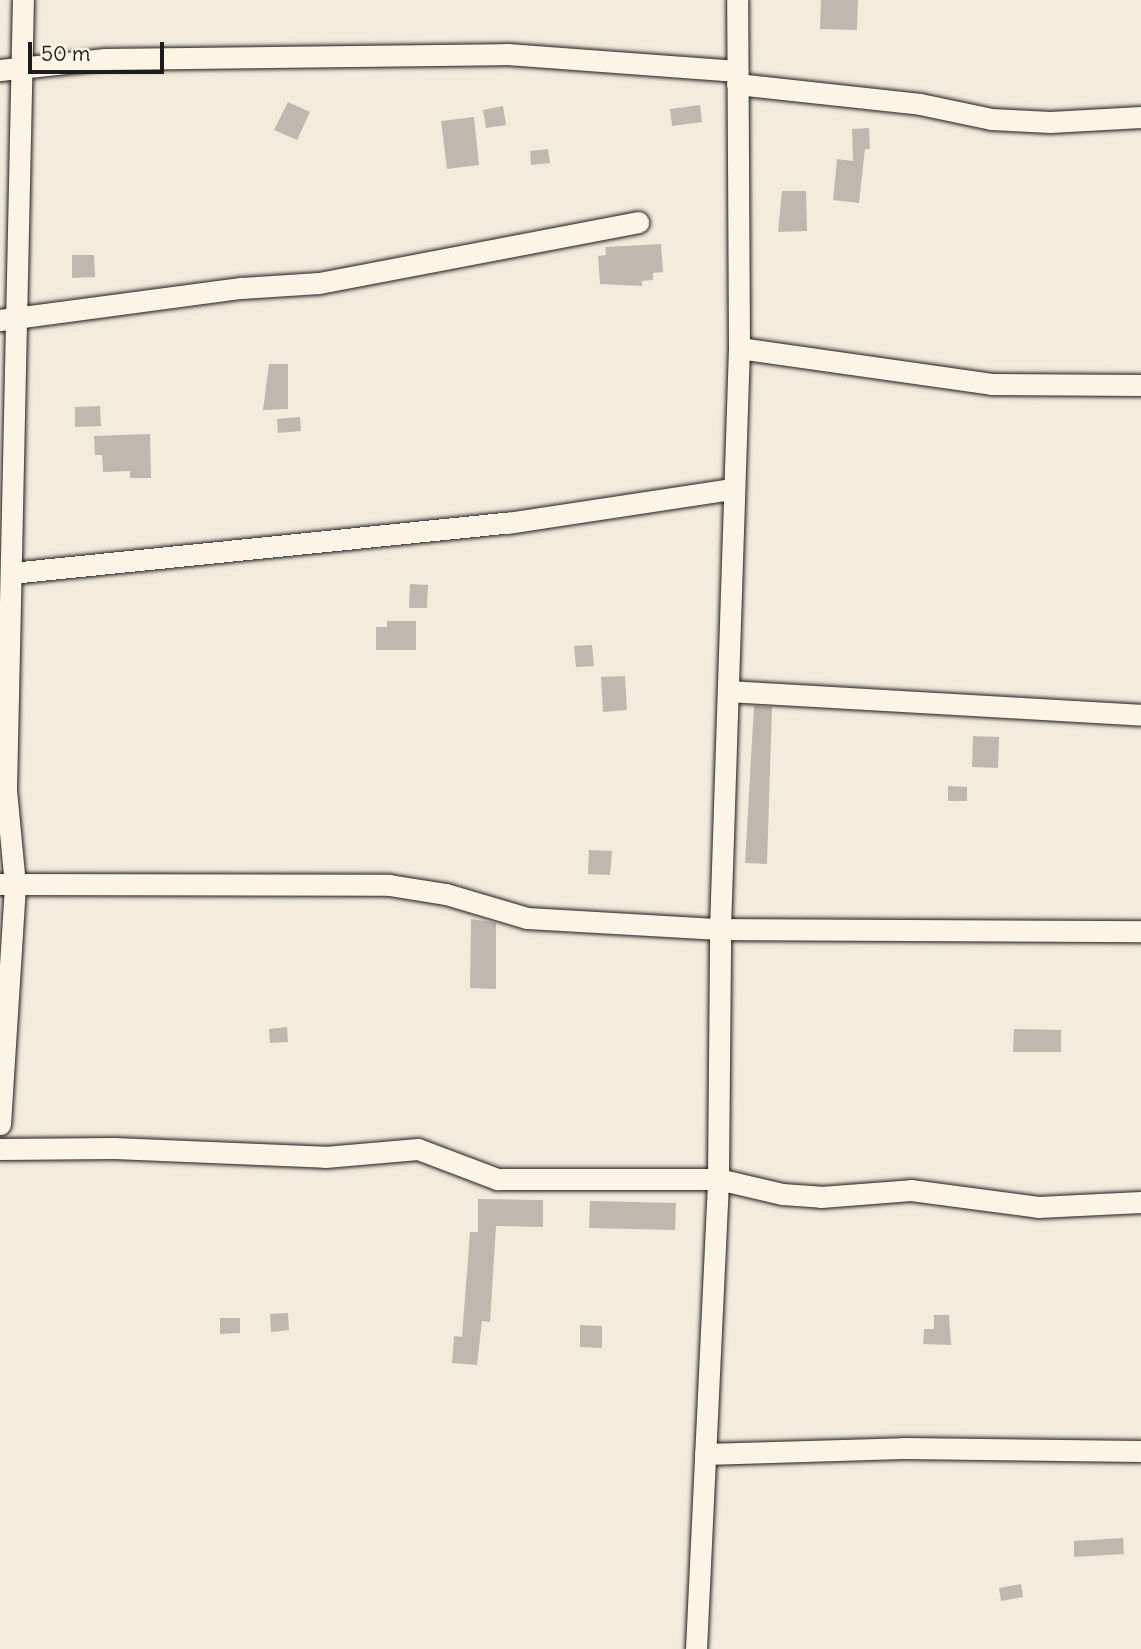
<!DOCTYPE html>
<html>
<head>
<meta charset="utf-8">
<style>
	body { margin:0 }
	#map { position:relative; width:1141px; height:1649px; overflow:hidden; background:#f3ecdd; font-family:Delius,sans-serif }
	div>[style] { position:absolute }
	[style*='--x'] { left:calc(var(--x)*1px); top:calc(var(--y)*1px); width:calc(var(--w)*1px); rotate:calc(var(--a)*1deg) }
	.building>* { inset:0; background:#beb9ae }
	.roads { filter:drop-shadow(0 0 2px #1c1c1c) drop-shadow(0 0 2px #1c1c1c) }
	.minor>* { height:21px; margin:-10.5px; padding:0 10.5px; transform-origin:10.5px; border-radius:10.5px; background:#fcf5e5 }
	span { translate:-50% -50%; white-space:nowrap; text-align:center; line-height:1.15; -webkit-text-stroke:5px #fcf5e5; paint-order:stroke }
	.scale { position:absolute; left:28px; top:42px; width:136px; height:32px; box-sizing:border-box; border:4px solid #1c1c1c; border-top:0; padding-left:9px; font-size:21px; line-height:24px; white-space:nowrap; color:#1c1c1c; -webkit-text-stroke:5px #fcf5e5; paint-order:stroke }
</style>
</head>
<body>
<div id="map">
	<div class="building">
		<div style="clip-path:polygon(821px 0,858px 0,857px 30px,820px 29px)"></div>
		<div style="clip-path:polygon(288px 102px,310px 112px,297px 140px,274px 130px)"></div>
		<div style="clip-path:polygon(700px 105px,702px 122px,672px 126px,670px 109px)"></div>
		<div style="clip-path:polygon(503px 106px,506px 125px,486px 128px,483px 110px)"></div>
		<div style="clip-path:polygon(474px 117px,479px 165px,447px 169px,441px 121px)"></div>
		<div style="clip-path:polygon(869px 128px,870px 149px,865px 149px,859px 203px,833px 200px,837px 159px,853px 161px,852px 129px)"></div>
		<div style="clip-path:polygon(548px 149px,550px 163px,531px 165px,530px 151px)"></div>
		<div style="clip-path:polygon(782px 191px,806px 191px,807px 231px,778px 232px)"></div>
		<div style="clip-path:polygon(661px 244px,663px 272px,653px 273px,653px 280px,642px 281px,642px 286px,600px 284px,598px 256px,606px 255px,605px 247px)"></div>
		<div style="clip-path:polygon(72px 255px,94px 255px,95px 277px,72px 278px)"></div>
		<div style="clip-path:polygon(269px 364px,288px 364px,288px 409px,263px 410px)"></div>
		<div style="clip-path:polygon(100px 406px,101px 426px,75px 427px,75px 407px)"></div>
		<div style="clip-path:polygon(300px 417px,301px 431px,278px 433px,277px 419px)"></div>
		<div style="clip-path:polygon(150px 434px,151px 478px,130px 478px,130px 471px,103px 472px,102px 455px,95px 455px,94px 436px)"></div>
		<div style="clip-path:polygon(410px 584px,428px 585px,427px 608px,409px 608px)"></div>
		<div style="clip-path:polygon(387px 621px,416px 621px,416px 650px,376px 650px,376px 627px,387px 627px)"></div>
		<div style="clip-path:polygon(592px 645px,594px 666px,576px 667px,574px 646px)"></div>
		<div style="clip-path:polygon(625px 676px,627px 710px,603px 712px,601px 677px)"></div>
		<div style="clip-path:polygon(754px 706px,772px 707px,767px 864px,745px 863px)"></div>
		<div style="clip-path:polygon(973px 736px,999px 737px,998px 768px,972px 767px)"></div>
		<div style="clip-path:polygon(948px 786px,967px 787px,967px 801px,948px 801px)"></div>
		<div style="clip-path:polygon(589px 850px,612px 851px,610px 875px,588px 874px)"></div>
		<div style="clip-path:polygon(471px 919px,496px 923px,496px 989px,470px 988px)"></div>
		<div style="clip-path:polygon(287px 1027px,288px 1042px,270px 1043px,269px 1029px)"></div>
		<div style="clip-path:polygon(1014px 1029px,1061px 1030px,1061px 1052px,1013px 1052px)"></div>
		<div style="clip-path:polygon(478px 1199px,543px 1200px,543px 1227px,496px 1226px,490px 1322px,482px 1321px,477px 1365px,452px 1363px,454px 1336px,462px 1337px,470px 1232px,478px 1232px)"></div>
		<div style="clip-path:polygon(590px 1201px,676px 1203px,675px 1230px,589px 1228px)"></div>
		<div style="clip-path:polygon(288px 1313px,289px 1330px,271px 1332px,270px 1314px)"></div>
		<div style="clip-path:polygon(934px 1315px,949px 1315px,951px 1345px,923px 1344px,924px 1329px,934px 1329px)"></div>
		<div style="clip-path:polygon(220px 1318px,240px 1318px,240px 1333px,220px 1334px)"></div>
		<div style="clip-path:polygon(580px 1325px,602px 1326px,602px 1348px,580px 1347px)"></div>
		<div style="clip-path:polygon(1123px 1538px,1124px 1554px,1074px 1557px,1074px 1541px)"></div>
		<div style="clip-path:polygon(1021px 1584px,1023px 1597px,1001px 1601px,999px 1588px)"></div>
	</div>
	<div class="roads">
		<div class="minor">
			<div style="--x:0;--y:70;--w:106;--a:-6"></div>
			<div style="--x:105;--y:59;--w:402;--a:-0.7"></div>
			<div style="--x:507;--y:54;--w:231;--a:4.2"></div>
			<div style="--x:737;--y:84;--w:184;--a:6.2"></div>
			<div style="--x:920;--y:104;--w:73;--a:11.9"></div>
			<div style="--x:991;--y:119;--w:59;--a:2.9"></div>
			<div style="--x:1050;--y:122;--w:91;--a:-3.1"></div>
			<div style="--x:0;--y:320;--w:243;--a:-7.6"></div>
			<div style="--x:241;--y:288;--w:78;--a:-3.7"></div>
			<div style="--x:319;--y:283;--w:325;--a:-10.8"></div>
			<div style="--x:739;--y:348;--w:255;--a:8.1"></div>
			<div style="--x:991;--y:384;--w:150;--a:0.4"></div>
			<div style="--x:11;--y:573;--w:499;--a:-5.8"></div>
			<div style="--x:507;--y:523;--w:229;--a:-8.6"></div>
			<div style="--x:729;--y:691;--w:413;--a:3.3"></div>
			<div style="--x:0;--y:884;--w:389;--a:0.1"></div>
			<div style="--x:389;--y:885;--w:58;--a:9"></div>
			<div style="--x:446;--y:894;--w:84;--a:16.5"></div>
			<div style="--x:527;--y:918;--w:193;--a:3.3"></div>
			<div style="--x:720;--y:929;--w:421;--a:0.3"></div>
			<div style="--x:0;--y:1124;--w:239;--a:-86.4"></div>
			<div style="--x:15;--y:885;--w:96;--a:-95.4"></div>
			<div style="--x:6;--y:789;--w:789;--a:-88.77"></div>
			<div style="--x:0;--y:1149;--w:114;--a:-0.5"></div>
			<div style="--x:114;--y:1148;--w:211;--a:2.4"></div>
			<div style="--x:325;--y:1157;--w:93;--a:-4.9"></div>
			<div style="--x:418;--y:1149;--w:85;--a:20.8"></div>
			<div style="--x:497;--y:1179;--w:221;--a:0"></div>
			<div style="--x:718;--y:1179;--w:66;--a:13.2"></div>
			<div style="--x:782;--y:1194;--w:39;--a:4"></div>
			<div style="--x:821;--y:1197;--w:90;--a:-4.4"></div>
			<div style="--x:911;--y:1190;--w:128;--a:7.6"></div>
			<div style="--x:1038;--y:1207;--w:103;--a:-2.8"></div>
			<div style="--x:705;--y:1454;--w:198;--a:-1.7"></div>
			<div style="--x:903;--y:1448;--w:238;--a:0.7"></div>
			<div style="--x:696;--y:1649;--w:471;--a:-87.3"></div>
			<div style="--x:718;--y:1179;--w:250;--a:-89.5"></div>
			<div style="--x:720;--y:929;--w:581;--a:-88.13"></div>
			<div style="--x:739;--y:348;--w:348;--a:-90.3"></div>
		</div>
	</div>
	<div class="scale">50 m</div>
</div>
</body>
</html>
